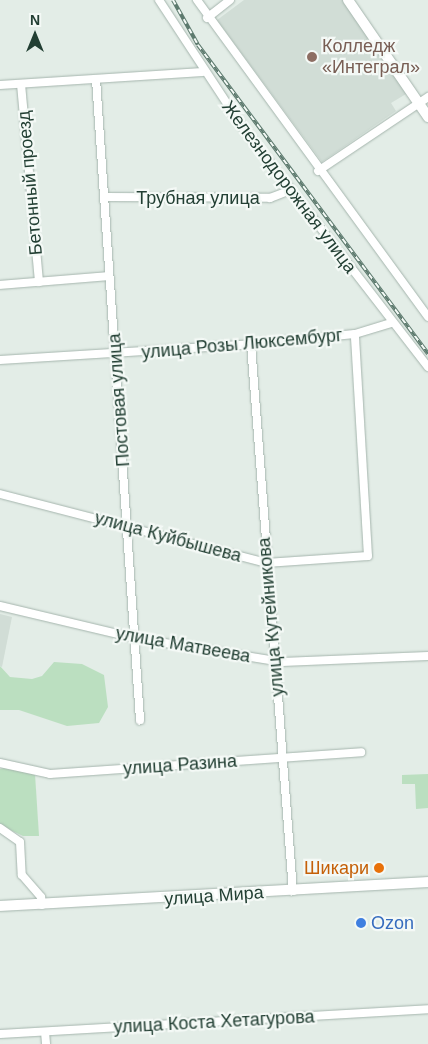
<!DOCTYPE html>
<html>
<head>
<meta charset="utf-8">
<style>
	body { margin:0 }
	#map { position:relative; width:428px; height:1044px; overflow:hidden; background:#e3ede7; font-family:Arial,sans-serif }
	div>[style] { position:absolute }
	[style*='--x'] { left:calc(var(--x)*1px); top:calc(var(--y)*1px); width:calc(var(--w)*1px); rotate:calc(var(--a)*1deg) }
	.built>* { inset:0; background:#d1ddd6 }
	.green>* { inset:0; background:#bbdfc0 }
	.roads { filter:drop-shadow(0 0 1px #a5b5ad) drop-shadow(0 0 1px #a5b5ad) }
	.street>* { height:8px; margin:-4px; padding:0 4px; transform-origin:4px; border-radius:4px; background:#fff }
	.secondary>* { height:10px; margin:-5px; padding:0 5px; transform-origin:5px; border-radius:5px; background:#fff }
	.rail>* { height:4px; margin-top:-2px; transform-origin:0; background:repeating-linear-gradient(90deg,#f4f9f6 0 5.5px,#5d7a6e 0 11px); box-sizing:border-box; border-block:1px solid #5d7a6e }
	.dots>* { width:14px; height:14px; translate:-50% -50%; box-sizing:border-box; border:2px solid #f4f9f6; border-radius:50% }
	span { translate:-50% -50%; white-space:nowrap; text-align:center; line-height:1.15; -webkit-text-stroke:4.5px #f4f9f6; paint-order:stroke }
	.education-label { font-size:18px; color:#785e54 }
	.left { translate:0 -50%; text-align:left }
	.street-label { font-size:18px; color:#223f33 }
	.food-label { font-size:18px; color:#c56008 }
	.right { translate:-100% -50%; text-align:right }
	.shop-label { font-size:18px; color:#366cbe }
	.north { position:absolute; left:10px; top:10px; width:50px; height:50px; -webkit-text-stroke:4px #f4f9f6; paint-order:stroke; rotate:0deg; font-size:14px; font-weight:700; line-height:20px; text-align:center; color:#223f33 }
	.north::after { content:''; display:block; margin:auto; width:18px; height:22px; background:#223f33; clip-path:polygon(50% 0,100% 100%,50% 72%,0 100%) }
</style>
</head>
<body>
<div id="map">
	<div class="built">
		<div style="clip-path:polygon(244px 0,343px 0,406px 94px,391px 103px,396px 111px,322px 162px,217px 20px)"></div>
		<div style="clip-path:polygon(0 614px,12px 617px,2px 667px,0 666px)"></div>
	</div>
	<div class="green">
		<div style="clip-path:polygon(54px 662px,82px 664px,104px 675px,108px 707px,99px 723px,67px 726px,19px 710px,0 710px,0 666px,10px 677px,32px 679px,42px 676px)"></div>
		<div style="clip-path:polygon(9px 767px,35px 774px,39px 836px,23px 836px,0 825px,0 769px)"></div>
		<div style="clip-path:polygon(428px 774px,428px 808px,416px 809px,415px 784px,402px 784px,402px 775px)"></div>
	</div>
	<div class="roads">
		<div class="street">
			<div style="--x:159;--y:0;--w:149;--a:56.7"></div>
			<div style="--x:241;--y:125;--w:306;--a:52.3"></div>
			<div style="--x:197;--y:0;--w:392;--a:53.9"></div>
			<div style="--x:207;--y:18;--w:29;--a:-38"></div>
			<div style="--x:96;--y:79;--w:643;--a:86.07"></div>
			<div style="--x:21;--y:84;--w:199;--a:84.8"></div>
			<div style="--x:0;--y:85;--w:203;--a:-3.7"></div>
			<div style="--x:318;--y:171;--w:133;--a:-33.9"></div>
			<div style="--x:104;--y:197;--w:166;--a:0.3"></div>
			<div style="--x:270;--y:198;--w:22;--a:-21"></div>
			<div style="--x:0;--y:285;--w:109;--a:-4.7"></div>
			<div style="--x:251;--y:344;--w:549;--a:85.61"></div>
			<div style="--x:0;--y:360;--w:252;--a:-3.6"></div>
			<div style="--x:251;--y:344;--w:104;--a:-5.5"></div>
			<div style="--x:355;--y:334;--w:39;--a:-17"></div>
			<div style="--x:0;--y:494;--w:275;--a:14.5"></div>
			<div style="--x:266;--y:563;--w:102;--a:-3.9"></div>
			<div style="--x:368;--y:556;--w:222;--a:-93.4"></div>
			<div style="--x:0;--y:606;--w:138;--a:13.4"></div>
			<div style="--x:134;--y:638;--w:150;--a:9.2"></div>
			<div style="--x:282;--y:662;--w:146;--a:-2.4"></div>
			<div style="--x:0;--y:763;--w:51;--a:12.4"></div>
			<div style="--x:50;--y:774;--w:312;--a:-4"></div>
			<div style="--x:0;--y:828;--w:24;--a:35"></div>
			<div style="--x:20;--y:842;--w:33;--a:87"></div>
			<div style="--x:22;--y:875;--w:29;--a:49"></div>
			<div style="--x:41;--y:897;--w:8;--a:83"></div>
			<div style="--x:45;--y:1032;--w:12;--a:85"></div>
			<div style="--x:0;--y:1034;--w:429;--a:-3.3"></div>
		</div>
		<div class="secondary">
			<div style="--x:348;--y:0;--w:142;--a:55.6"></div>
			<div style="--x:0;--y:906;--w:429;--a:-3.2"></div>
		</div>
	</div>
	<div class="rail">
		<div style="--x:173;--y:0;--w:51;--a:60.9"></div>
		<div style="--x:198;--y:45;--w:385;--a:53.3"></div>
	</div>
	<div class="dots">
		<div style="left:312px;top:57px;background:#8d6e63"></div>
		<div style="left:379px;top:868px;background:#e8710a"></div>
		<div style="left:361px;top:923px;background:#3f7fe0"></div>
	</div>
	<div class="education-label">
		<span class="left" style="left:322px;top:57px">Колледж<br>«Интеграл»</span>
	</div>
	<div class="street-label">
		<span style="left:30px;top:183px;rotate:-95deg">Бетонный проезд</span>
		<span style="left:289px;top:187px;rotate:53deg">Железнодорожная улица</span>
		<span style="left:198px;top:198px">Трубная улица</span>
		<span style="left:242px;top:344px;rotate:-5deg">улица Розы Люксембург</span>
		<span style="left:119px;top:400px;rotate:-94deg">Постовая улица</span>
		<span style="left:168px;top:537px;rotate:15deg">улица Куйбышева</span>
		<span style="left:271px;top:617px;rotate:-95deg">улица Кутейникова</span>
		<span style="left:183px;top:645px;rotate:10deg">улица Матвеева</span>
		<span style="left:180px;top:765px;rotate:-4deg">улица Разина</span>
		<span style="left:214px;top:896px;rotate:-4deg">улица Мира</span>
		<span style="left:214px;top:1022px;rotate:-3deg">улица Коста Хетагурова</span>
	</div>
	<div class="food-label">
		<span class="right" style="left:369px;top:868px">Шикари</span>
	</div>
	<div class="shop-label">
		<span class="left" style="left:371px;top:923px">Ozon</span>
	</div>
	<div class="north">N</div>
</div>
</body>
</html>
